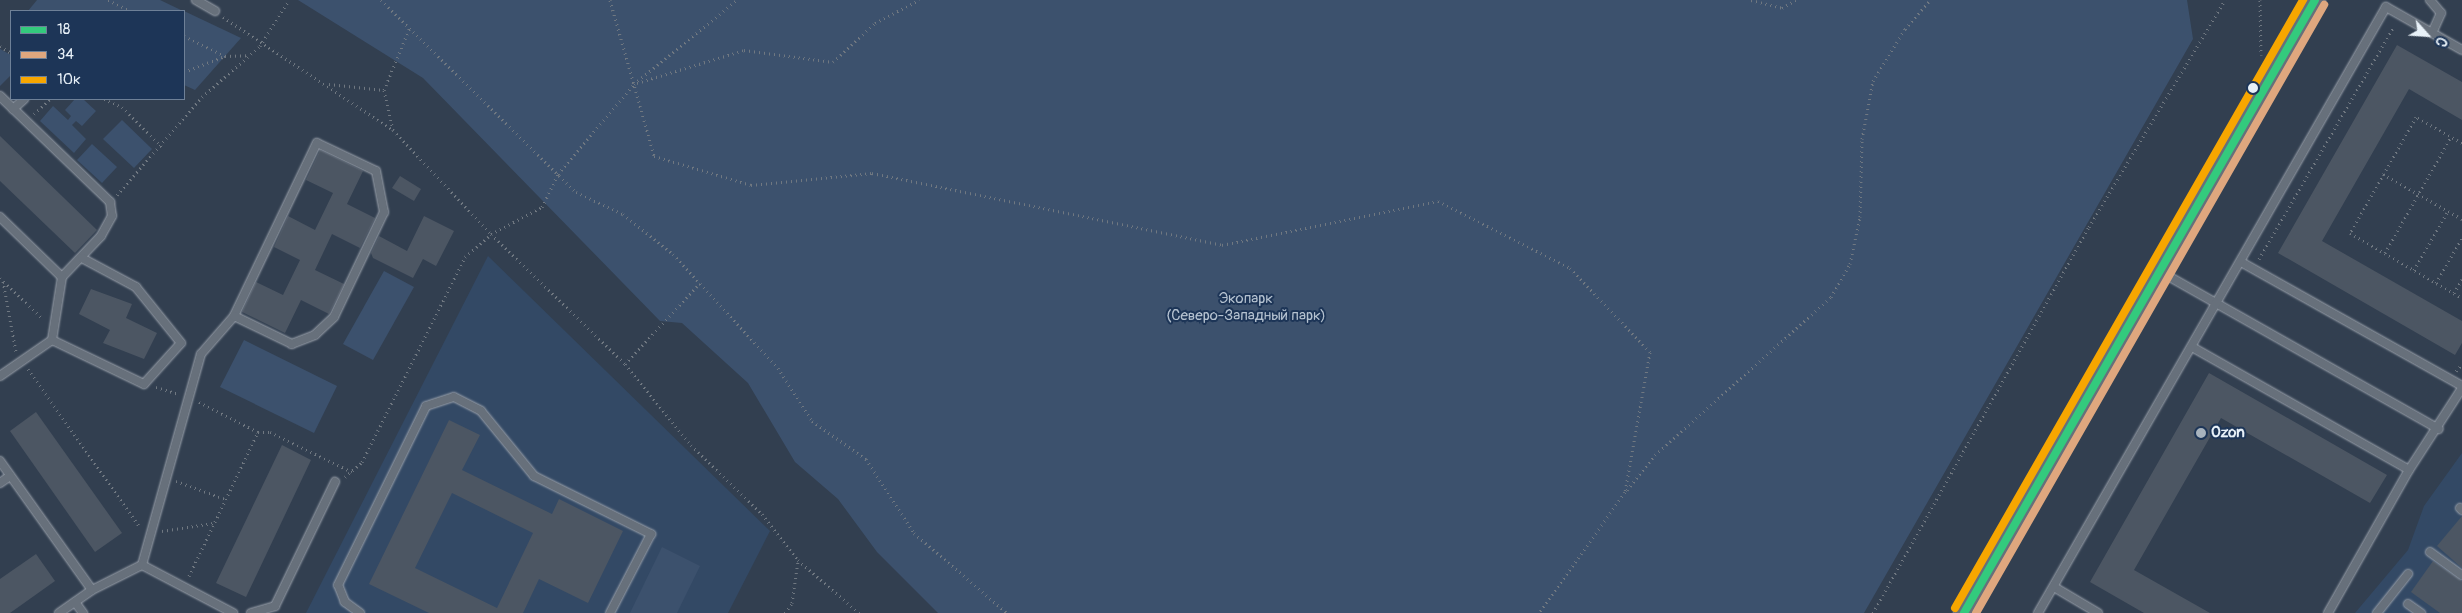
<!DOCTYPE html>
<html>
<head>
<meta charset="utf-8">
<style>
	body { margin:0 }
	#map { position:relative; width:2462px; height:613px; overflow:hidden; background:#323f50; font-family:Pangolin,sans-serif }
	div>[style] { position:absolute }
	[style*='--x'] { left:calc(var(--x)*1px); top:calc(var(--y)*1px); width:calc(var(--w)*1px); rotate:calc(var(--a)*1deg) }
	.built>* { inset:0; background:#334965 }
	.green>* { inset:0; background:#3c516d }
	.building>* { inset:0; background:#4c5663 }
	.path>* { height:3px; margin-top:-1.5px; transform-origin:0; background:repeating-linear-gradient(90deg,#707881 0 1px,transparent 0 5px) }
	.roads { filter:drop-shadow(0 0 1px #99a0aa) drop-shadow(0 0 1px #99a0aa) }
	.service>* { height:8px; margin:-4px; padding:0 4px; transform-origin:4px; border-radius:4px; background:#67707b }
	.tertiary>* { height:20px; margin:-10px; padding:0 10px; transform-origin:10px; border-radius:10px; background:#67707b }
	.bus-1>* { height:8px; margin:-4px; padding:0 4px; transform-origin:4px; border-radius:4px; background:#33ca7d }
	.bus-2>* { height:8px; margin:-4px; padding:0 4px; transform-origin:4px; border-radius:4px; background:#dfa77e }
	.bus-3>* { height:8px; margin:-4px; padding:0 4px; transform-origin:4px; border-radius:4px; background:#f7a600 }
	.dots>* { width:14px; height:14px; translate:-50% -50%; box-sizing:border-box; border:2px solid #1d3557; border-radius:50% }
	span { translate:-50% -50%; white-space:nowrap; text-align:center; line-height:1.15; -webkit-text-stroke:4px #1d3557; paint-order:stroke }
	.park-label { font-size:15px; color:#b5c2d0 }
	.poi-label { font-size:15px; color:#e8f1f8; font-weight:700 }
	.left { translate:0 -50%; text-align:left }
	.legend { position:absolute; left:10px; top:10px; width:175px; height:90px; box-sizing:border-box; background:#1d3557; border:1px solid #6e8097; margin:0; padding:6px 9px; list-style:none; font-size:15px; color:#e8f1f8 }
	.legend li { display:flex; align-items:center; gap:10px; height:25px }
	.legend b { width:25px; border:1px solid #6e8097 }
	.north { position:absolute; left:2402px; top:10px; width:50px; height:50px; -webkit-text-stroke:4px #1d3557; paint-order:stroke; rotate:116deg; font-size:14px; font-weight:700; line-height:20px; text-align:center; color:#e8f1f8 }
	.north::after { content:''; display:block; margin:auto; width:18px; height:22px; background:#e8f1f8; clip-path:polygon(50% 0,100% 100%,50% 72%,0 100%) }
</style>
</head>
<body>
<div id="map">
	<div class="built">
		<div style="clip-path:polygon(488px 256px,770px 531px,728px 613px,306px 613px)"></div>
		<div style="clip-path:polygon(2462px 453px,2462px 613px,2355px 613px,2408px 550px,2424px 506px)"></div>
	</div>
	<div class="green">
		<div style="clip-path:polygon(37px 0,160px 0,183px 11px,28px 11px)"></div>
		<div style="clip-path:polygon(298px 0,2187px 0,2193px 39px,1864px 613px,938px 613px,877px 552px,838px 499px,795px 462px,748px 383px,682px 323px,660px 321px,423px 78px)"></div>
		<div style="clip-path:polygon(184px 11px,241px 38px,195px 90px,184px 85px)"></div>
		<div style="clip-path:polygon(0 49px,11px 55px,11px 75px,0 86px)"></div>
		<div style="clip-path:polygon(75px 99px,83px 99px,96px 111px,82px 126px,76px 121px,72px 125px,86px 139px,74px 153px,40px 121px,53px 106px,68px 120px,71px 116px,65px 110px)"></div>
		<div style="clip-path:polygon(122px 120px,152px 149px,134px 168px,103px 139px)"></div>
		<div style="clip-path:polygon(92px 144px,117px 167px,102px 183px,77px 160px)"></div>
		<div style="clip-path:polygon(384px 271px,414px 287px,373px 360px,343px 344px)"></div>
		<div style="clip-path:polygon(244px 340px,337px 386px,314px 433px,220px 387px)"></div>
		<div style="clip-path:polygon(662px 547px,700px 566px,677px 613px,630px 613px)"></div>
	</div>
	<div class="building">
		<div style="clip-path:polygon(2397px 45px,2462px 82px,2462px 120px,2409px 89px,2322px 241px,2462px 321px,2462px 343px,2455px 355px,2278px 253px)"></div>
		<div style="clip-path:polygon(0 136px,97px 230px,75px 253px,0 181px)"></div>
		<div style="clip-path:polygon(320px 150px,363px 171px,347px 204px,375px 218px,360px 248px,332px 234px,315px 270px,344px 284px,329px 314px,301px 300px,285px 333px,242px 312px,256px 282px,283px 295px,300px 260px,274px 247px,288px 216px,315px 230px,333px 193px,306px 180px)"></div>
		<div style="clip-path:polygon(400px 176px,421px 189px,414px 201px,392px 188px)"></div>
		<div style="clip-path:polygon(424px 216px,454px 231px,436px 266px,423px 259px,413px 278px,373px 258px,371px 253px,379px 236px,407px 251px)"></div>
		<div style="clip-path:polygon(91px 289px,132px 304px,126px 318px,157px 333px,144px 359px,103px 343px,110px 330px,79px 314px)"></div>
		<div style="clip-path:polygon(2209px 373px,2387px 475px,2370px 503px,2221px 418px,2134px 570px,2210px 613px,2144px 613px,2090px 582px)"></div>
		<div style="clip-path:polygon(36px 412px,122px 533px,95px 552px,10px 431px)"></div>
		<div style="clip-path:polygon(evenodd,449px 420px,480px 435px,462px 470px,552px 514px,559px 499px,623px 531px,588px 603px,539px 579px,523px 613px,429px 613px,369px 584px,449px 420px,452px 493px,533px 533px,497px 608px,415px 568px,452px 493px)"></div>
		<div style="clip-path:polygon(282px 445px,311px 460px,246px 597px,216px 583px)"></div>
		<div style="clip-path:polygon(2462px 516px,2462px 568px,2437px 546px)"></div>
		<div style="clip-path:polygon(36px 554px,55px 581px,10px 613px,0 613px,0 579px)"></div>
		<div style="clip-path:polygon(2433px 561px,2462px 581px,2462px 613px,2440px 613px,2411px 592px)"></div>
	</div>
	<div class="path">
		<div style="--x:108;--y:0;--w:25;--a:26"></div>
		<div style="--x:381;--y:0;--w:274;--a:44.6"></div>
		<div style="--x:576;--y:192;--w:52;--a:25.1"></div>
		<div style="--x:623;--y:214;--w:64;--a:38.7"></div>
		<div style="--x:673;--y:254;--w:155;--a:47.4"></div>
		<div style="--x:778;--y:368;--w:63;--a:57.3"></div>
		<div style="--x:812;--y:421;--w:66;--a:35.1"></div>
		<div style="--x:866;--y:459;--w:88;--a:57"></div>
		<div style="--x:914;--y:533;--w:123;--a:40.7"></div>
		<div style="--x:610;--y:0;--w:162;--a:74.2"></div>
		<div style="--x:654;--y:156;--w:101;--a:16.6"></div>
		<div style="--x:751;--y:185;--w:122;--a:-5.7"></div>
		<div style="--x:872;--y:173;--w:357;--a:11.6"></div>
		<div style="--x:1222;--y:245;--w:220;--a:-11.5"></div>
		<div style="--x:1438;--y:201;--w:148;--a:26.9"></div>
		<div style="--x:1570;--y:268;--w:116;--a:46.4"></div>
		<div style="--x:1650;--y:352;--w:142;--a:100.1"></div>
		<div style="--x:1625;--y:492;--w:148;--a:125.4"></div>
		<div style="--x:1751;--y:0;--w:32;--a:14"></div>
		<div style="--x:1782;--y:8;--w:16;--a:-30"></div>
		<div style="--x:2260;--y:0;--w:55;--a:89"></div>
		<div style="--x:223;--y:17;--w:204;--a:33.6"></div>
		<div style="--x:393;--y:130;--w:41;--a:-102.7"></div>
		<div style="--x:384;--y:90;--w:68;--a:-67.6"></div>
		<div style="--x:184;--y:36;--w:46;--a:26"></div>
		<div style="--x:225;--y:56;--w:24;--a:-2"></div>
		<div style="--x:0;--y:46;--w:13;--a:32"></div>
		<div style="--x:184;--y:72;--w:44;--a:-21.3"></div>
		<div style="--x:637;--y:83;--w:112;--a:-17.1"></div>
		<div style="--x:744;--y:50;--w:90;--a:7.7"></div>
		<div style="--x:833;--y:62;--w:57;--a:-42.9"></div>
		<div style="--x:875;--y:23;--w:50;--a:-27.6"></div>
		<div style="--x:329;--y:84;--w:55;--a:6.2"></div>
		<div style="--x:104;--y:99;--w:20;--a:24"></div>
		<div style="--x:122;--y:107;--w:57;--a:45"></div>
		<div style="--x:34;--y:114;--w:22;--a:-43"></div>
		<div style="--x:393;--y:130;--w:143;--a:46.7"></div>
		<div style="--x:491;--y:234;--w:187;--a:44.1"></div>
		<div style="--x:625;--y:364;--w:104;--a:50.8"></div>
		<div style="--x:691;--y:445;--w:99;--a:44.2"></div>
		<div style="--x:762;--y:514;--w:58;--a:52"></div>
		<div style="--x:798;--y:560;--w:81;--a:41"></div>
		<div style="--x:2462;--y:143;--w:53;--a:-150.5"></div>
		<div style="--x:2416;--y:117;--w:133;--a:119.6"></div>
		<div style="--x:2350;--y:233;--w:129;--a:30.1"></div>
		<div style="--x:2383;--y:174;--w:91;--a:29.7"></div>
		<div style="--x:117;--y:195;--w:130;--a:-49.1"></div>
		<div style="--x:202;--y:97;--w:77;--a:-41.3"></div>
		<div style="--x:260;--y:46;--w:54;--a:-57.8"></div>
		<div style="--x:2385;--y:253;--w:133;--a:-60.4"></div>
		<div style="--x:2259;--y:259;--w:269;--a:-59.9"></div>
		<div style="--x:2414;--y:270;--w:68;--a:-60"></div>
		<div style="--x:0;--y:278;--w:59;--a:43.6"></div>
		<div style="--x:3;--y:281;--w:72;--a:79.6"></div>
		<div style="--x:2436;--y:283;--w:52;--a:-60"></div>
		<div style="--x:2454;--y:293;--w:16;--a:-60"></div>
		<div style="--x:625;--y:364;--w:110;--a:-47.2"></div>
		<div style="--x:28;--y:369;--w:194;--a:54.7"></div>
		<div style="--x:2456;--y:371;--w:9;--a:-49"></div>
		<div style="--x:156;--y:387;--w:24;--a:17"></div>
		<div style="--x:199;--y:402;--w:66;--a:27"></div>
		<div style="--x:345;--y:477;--w:23;--a:-41"></div>
		<div style="--x:362;--y:462;--w:229;--a:-63.3"></div>
		<div style="--x:465;--y:257;--w:35;--a:-41"></div>
		<div style="--x:491;--y:234;--w:58;--a:-27.9"></div>
		<div style="--x:542;--y:207;--w:37;--a:-64"></div>
		<div style="--x:558;--y:174;--w:118;--a:-49.8"></div>
		<div style="--x:634;--y:84;--w:133;--a:-39.2"></div>
		<div style="--x:176;--y:481;--w:52;--a:20.2"></div>
		<div style="--x:1627;--y:490;--w:45;--a:-51.3"></div>
		<div style="--x:1655;--y:455;--w:237;--a:-41.9"></div>
		<div style="--x:1831;--y:297;--w:38;--a:-60"></div>
		<div style="--x:1850;--y:264;--w:48;--a:-78"></div>
		<div style="--x:1860;--y:217;--w:78;--a:-88.5"></div>
		<div style="--x:1862;--y:139;--w:59;--a:-79.3"></div>
		<div style="--x:1873;--y:81;--w:61;--a:-58.4"></div>
		<div style="--x:1905;--y:29;--w:38;--a:-49"></div>
		<div style="--x:162;--y:531;--w:52;--a:-8.9"></div>
		<div style="--x:189;--y:576;--w:160;--a:-64.4"></div>
		<div style="--x:258;--y:432;--w:12;--a:0"></div>
		<div style="--x:270;--y:432;--w:91;--a:26"></div>
		<div style="--x:785;--y:613;--w:12;--a:-55"></div>
		<div style="--x:792;--y:603;--w:42;--a:-81.9"></div>
		<div style="--x:1873;--y:613;--w:442;--a:-60.8"></div>
		<div style="--x:2089;--y:227;--w:265;--a:-59.1"></div>
	</div>
	<div class="roads">
		<div class="service">
			<div style="--x:196;--y:0;--w:22;--a:30"></div>
			<div style="--x:2430;--y:0;--w:17;--a:50"></div>
			<div style="--x:2441;--y:13;--w:22;--a:114"></div>
			<div style="--x:0;--y:96;--w:153;--a:43.9"></div>
			<div style="--x:110;--y:202;--w:14;--a:82"></div>
			<div style="--x:112;--y:216;--w:23;--a:119"></div>
			<div style="--x:101;--y:236;--w:57;--a:133.6"></div>
			<div style="--x:13;--y:109;--w:15;--a:-42"></div>
			<div style="--x:0;--y:217;--w:86;--a:44.1"></div>
			<div style="--x:62;--y:277;--w:64;--a:99"></div>
			<div style="--x:52;--y:340;--w:63;--a:145.3"></div>
			<div style="--x:2241;--y:262;--w:253;--a:29.3"></div>
			<div style="--x:2161;--y:272;--w:319;--a:29.5"></div>
			<div style="--x:52;--y:340;--w:102;--a:25.6"></div>
			<div style="--x:144;--y:384;--w:55;--a:-47.9"></div>
			<div style="--x:181;--y:343;--w:72;--a:-128.8"></div>
			<div style="--x:136;--y:287;--w:61;--a:-151.8"></div>
			<div style="--x:2192;--y:347;--w:249;--a:29.5"></div>
			<div style="--x:0;--y:461;--w:158;--a:54.5"></div>
			<div style="--x:0;--y:483;--w:12;--a:-35"></div>
			<div style="--x:2460;--y:508;--w:3;--a:45"></div>
			<div style="--x:2430;--y:552;--w:39;--a:36"></div>
			<div style="--x:142;--y:565;--w:219;--a:-74.4"></div>
			<div style="--x:201;--y:354;--w:50;--a:-49"></div>
			<div style="--x:234;--y:316;--w:192;--a:-64.4"></div>
			<div style="--x:317;--y:143;--w:65;--a:25.4"></div>
			<div style="--x:376;--y:171;--w:42;--a:79"></div>
			<div style="--x:384;--y:212;--w:116;--a:115.5"></div>
			<div style="--x:334;--y:317;--w:26;--a:137"></div>
			<div style="--x:315;--y:335;--w:25;--a:159"></div>
			<div style="--x:292;--y:344;--w:64;--a:-154.2"></div>
			<div style="--x:2054;--y:587;--w:51;--a:30.6"></div>
			<div style="--x:75;--y:602;--w:14;--a:54"></div>
			<div style="--x:2408;--y:604;--w:16;--a:35"></div>
			<div style="--x:59;--y:613;--w:40;--a:-34.9"></div>
			<div style="--x:92;--y:590;--w:56;--a:-26.6"></div>
			<div style="--x:142;--y:565;--w:103;--a:27.8"></div>
			<div style="--x:251;--y:613;--w:25;--a:-16"></div>
			<div style="--x:275;--y:606;--w:138;--a:-64.2"></div>
			<div style="--x:360;--y:613;--w:19;--a:-144"></div>
			<div style="--x:345;--y:602;--w:18;--a:-112"></div>
			<div style="--x:338;--y:585;--w:199;--a:-63.8"></div>
			<div style="--x:426;--y:406;--w:29;--a:-18"></div>
			<div style="--x:454;--y:397;--w:30;--a:27"></div>
			<div style="--x:481;--y:411;--w:84;--a:50.8"></div>
			<div style="--x:534;--y:476;--w:131;--a:26.4"></div>
			<div style="--x:651;--y:534;--w:89;--a:117.4"></div>
			<div style="--x:2038;--y:613;--w:699;--a:-60.13"></div>
			<div style="--x:2386;--y:7;--w:87;--a:29.5"></div>
			<div style="--x:2328;--y:613;--w:164;--a:-60.5"></div>
			<div style="--x:2409;--y:470;--w:98;--a:-57.1"></div>
			<div style="--x:2377;--y:613;--w:50;--a:-51.5"></div>
		</div>
		<div class="tertiary">
			<div style="--x:1964;--y:613;--w:706;--a:-60.2"></div>
		</div>
	</div>
	<div class="bus-1">
		<div style="--x:1964;--y:613;--w:706;--a:-60.2"></div>
	</div>
	<div class="bus-2">
		<div style="--x:1976;--y:613;--w:701;--a:-60.21"></div>
	</div>
	<div class="bus-3">
		<div style="--x:1955;--y:608;--w:701;--a:-60.21"></div>
	</div>
	<div class="dots">
		<div style="left:2253px;top:88px;background:#e8f1f8"></div>
		<div style="left:2201px;top:433px;background:#a8b3bd"></div>
	</div>
	<div class="park-label">
		<span style="left:1246px;top:307px">Экопарк<br>(Северо-Западный парк)</span>
	</div>
	<div class="poi-label">
		<span class="left" style="left:2211px;top:433px">Ozon</span>
	</div>
	<ul class="legend">
	<li><b style="height:6px;background:#33ca7d"></b>18</li>
	<li><b style="height:6px;background:#dfa77e"></b>34</li>
	<li><b style="height:6px;background:#f7a600"></b>10к</li>
	</ul>
	<div class="north">С</div>
</div>
</body>
</html>
